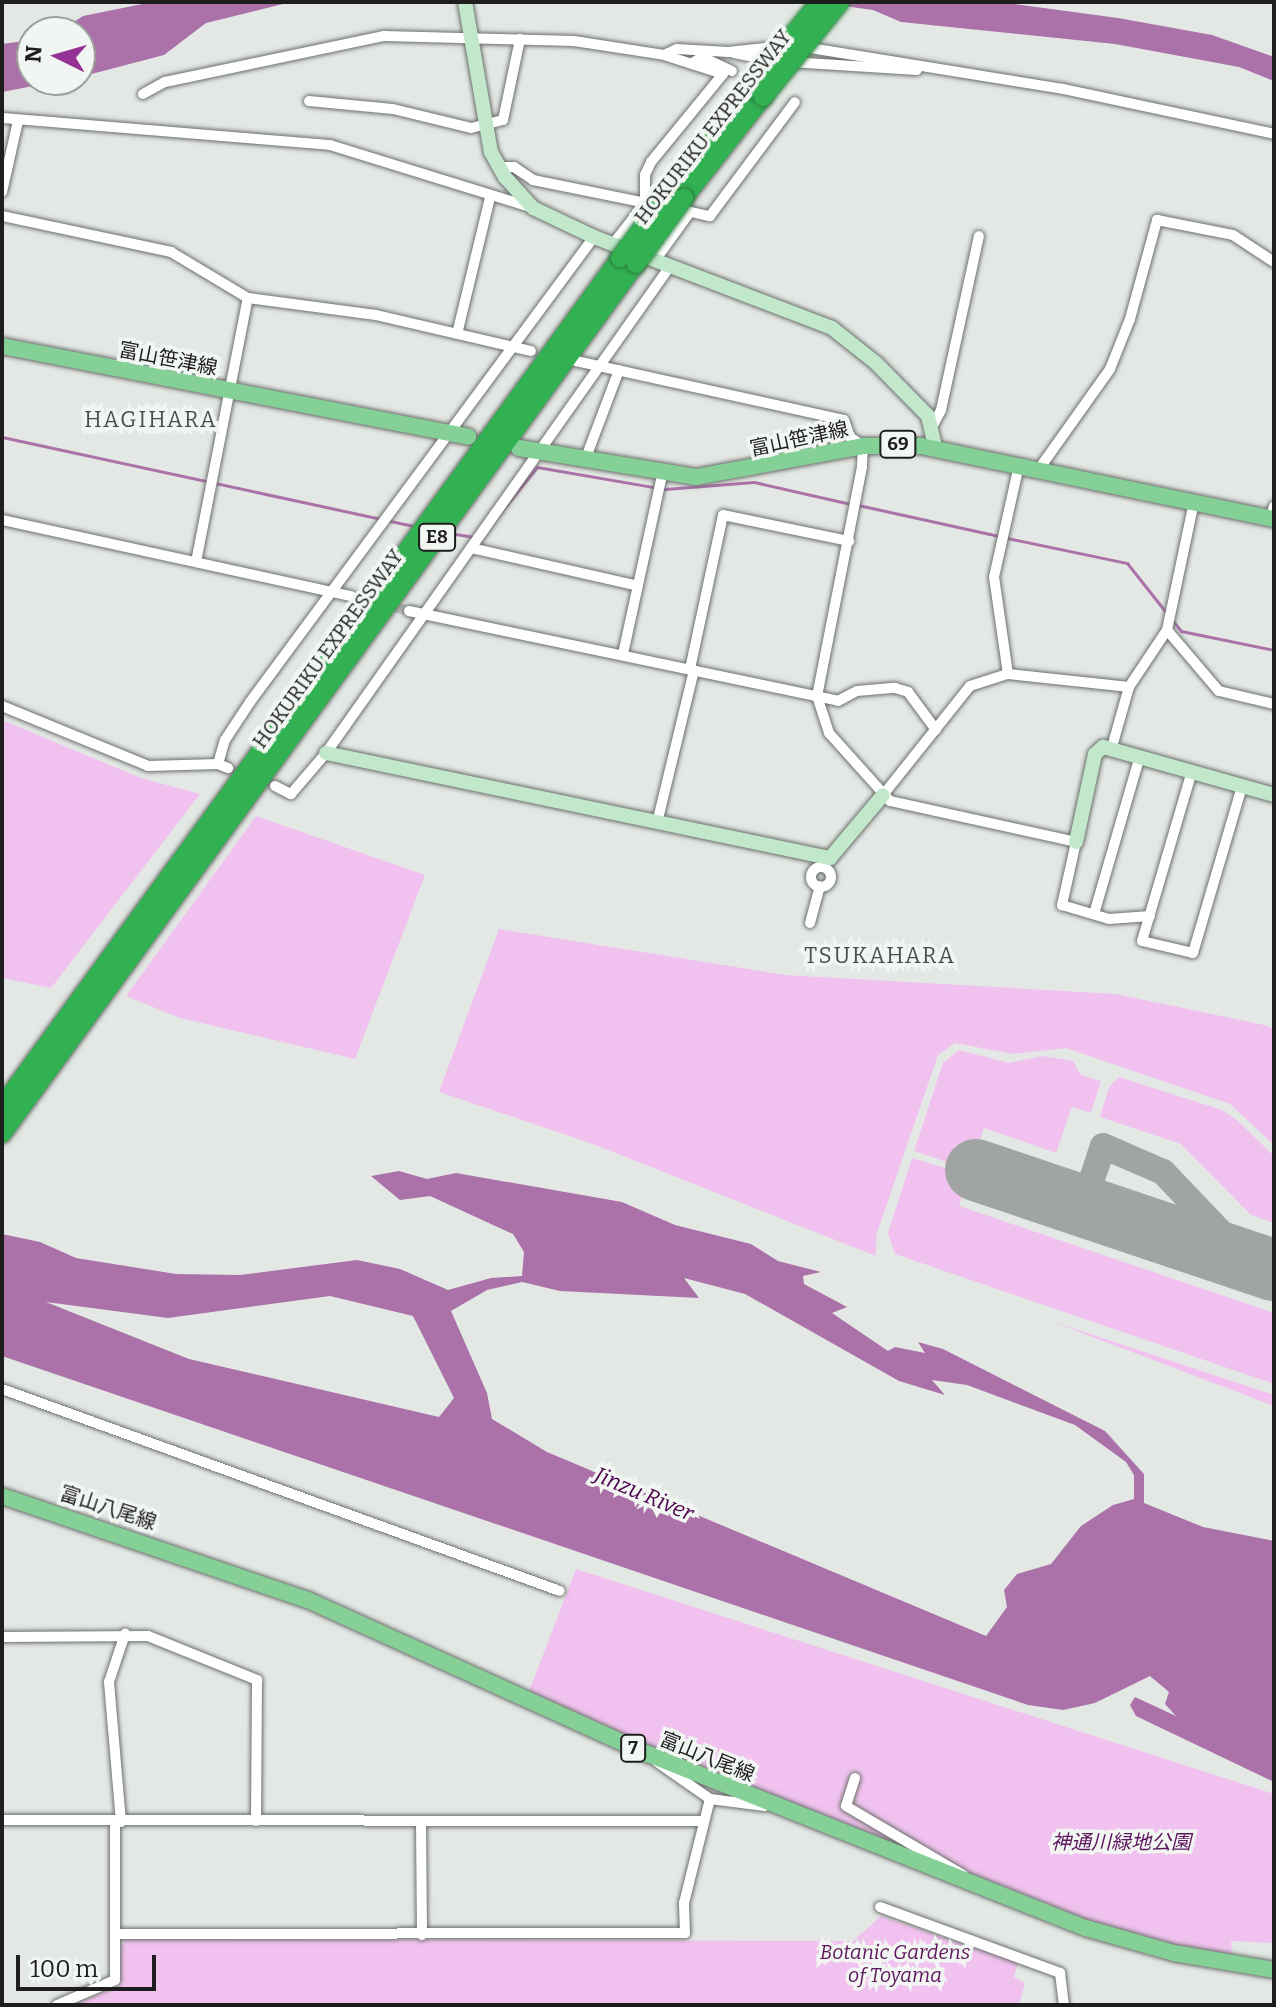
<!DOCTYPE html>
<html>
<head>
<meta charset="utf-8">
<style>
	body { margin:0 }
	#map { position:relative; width:1276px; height:2007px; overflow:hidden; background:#e4e8e5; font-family:Bitter,"Noto Sans JP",serif }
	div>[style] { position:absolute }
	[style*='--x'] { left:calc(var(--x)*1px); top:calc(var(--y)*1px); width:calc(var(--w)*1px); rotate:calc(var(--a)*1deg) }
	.green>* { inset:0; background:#f1c2ef }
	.water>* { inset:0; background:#ab72a9 }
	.stream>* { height:3px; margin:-1.5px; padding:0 1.5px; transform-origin:1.5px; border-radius:1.5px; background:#ab72a9 }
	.taxiway>* { height:26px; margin:-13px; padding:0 13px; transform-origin:13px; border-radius:13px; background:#a0a4a2 }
	.runway>* { height:62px; margin:-31px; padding:0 31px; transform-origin:31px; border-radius:31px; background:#a0a4a2 }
	.street-tunnel>* { height:10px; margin-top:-5px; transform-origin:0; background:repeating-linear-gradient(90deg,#bcc0bd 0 10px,transparent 0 15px) }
	.roads { filter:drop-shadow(0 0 2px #6c706d) drop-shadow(0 0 2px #6c706d) }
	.street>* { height:10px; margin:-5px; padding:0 5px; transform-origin:5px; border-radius:5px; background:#fff }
	.street>.ring { margin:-5px; padding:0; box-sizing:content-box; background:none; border:10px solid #fff; border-radius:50% }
	.secondary>* { height:14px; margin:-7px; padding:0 7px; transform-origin:7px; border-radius:7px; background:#c2e8cb }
	.primary>* { height:16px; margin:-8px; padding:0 8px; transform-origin:8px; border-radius:8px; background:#84d097 }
	.highway>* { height:18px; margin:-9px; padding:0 9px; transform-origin:9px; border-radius:9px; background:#32b152 }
	.bridges { filter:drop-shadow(0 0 2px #2b7e3f) drop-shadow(0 0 2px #2b7e3f) }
	.highway-bridge>* { height:18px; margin:-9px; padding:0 9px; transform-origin:9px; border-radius:9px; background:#32b152 }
	span { translate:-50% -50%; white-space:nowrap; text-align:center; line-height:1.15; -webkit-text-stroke:7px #f2f6f2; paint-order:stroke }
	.shield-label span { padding:2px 6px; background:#f2f6f2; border:2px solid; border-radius:6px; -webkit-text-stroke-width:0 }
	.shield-label { font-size:18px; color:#1d1e1d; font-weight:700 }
	.street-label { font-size:20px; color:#1d1e1d }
	.park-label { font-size:20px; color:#5e175e; font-style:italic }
	.neighbourhood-label { font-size:22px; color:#4a4d4a; letter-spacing:2px }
	.water-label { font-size:22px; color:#4d024e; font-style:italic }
	.frame { position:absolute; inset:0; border:4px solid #1d1e1d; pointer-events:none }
	.north { position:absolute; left:16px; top:16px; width:80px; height:80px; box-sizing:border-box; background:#f2f6f2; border:2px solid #9da09d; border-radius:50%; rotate:275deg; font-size:22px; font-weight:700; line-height:32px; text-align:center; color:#1d1e1d }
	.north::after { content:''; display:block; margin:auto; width:28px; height:36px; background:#963196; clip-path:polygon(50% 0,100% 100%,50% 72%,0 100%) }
	.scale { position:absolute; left:16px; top:1955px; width:140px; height:36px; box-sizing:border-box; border:4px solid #1d1e1d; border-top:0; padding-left:10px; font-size:24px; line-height:28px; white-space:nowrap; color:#1d1e1d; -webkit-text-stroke:6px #f2f6f2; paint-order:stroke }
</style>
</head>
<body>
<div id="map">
	<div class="green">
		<div style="clip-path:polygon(2px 720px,141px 778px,200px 794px,51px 988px,2px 978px)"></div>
		<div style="clip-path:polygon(256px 816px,425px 875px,355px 1059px,180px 1018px,126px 996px)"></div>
		<div style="clip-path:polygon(499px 929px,785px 975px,1116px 994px,1264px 1025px,1274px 1029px,1274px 1145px,1230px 1104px,1066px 1048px,1013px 1054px,955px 1043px,938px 1055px,876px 1236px,876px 1256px,590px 1143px,439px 1092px)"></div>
		<div style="clip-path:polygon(959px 1050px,1009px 1063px,1042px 1056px,1073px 1061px,1081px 1075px,1101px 1081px,1091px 1113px,1072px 1107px,1056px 1153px,984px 1128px,971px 1170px,914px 1151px,943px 1063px)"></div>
		<div style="clip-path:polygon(1119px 1077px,1222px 1110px,1237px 1120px,1274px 1156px,1274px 1223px,1251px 1215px,1181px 1144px,1100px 1117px,1109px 1087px)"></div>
		<div style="clip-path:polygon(912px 1158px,968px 1175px,959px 1206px,1274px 1313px,1274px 1384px,895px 1254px,888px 1233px)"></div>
		<div style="clip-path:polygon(1048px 1320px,1274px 1395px,1274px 1406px)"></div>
		<div style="clip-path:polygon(576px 1569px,1274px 1794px,1274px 1943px,1231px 1941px,1233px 1965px,1174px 1953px,831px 1826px,528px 1694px)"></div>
		<div style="clip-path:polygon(881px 1916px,1018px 1963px,1014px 1977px,1025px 1983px,1019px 2005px,71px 2005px,118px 1987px,120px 1947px,127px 1939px,853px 1941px)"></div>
	</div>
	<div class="water">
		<div style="clip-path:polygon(152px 2px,291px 2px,206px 23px,164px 55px,80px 77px,80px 32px,58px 32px,83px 16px)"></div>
		<div style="clip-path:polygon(815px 2px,1000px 2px,1118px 18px,1212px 35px,1274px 57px,1274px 81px,1239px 67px,1115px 44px,901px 22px,873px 10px)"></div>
		<div style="clip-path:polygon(32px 40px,32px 80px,64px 80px,2px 92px,2px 44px)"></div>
		<div style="clip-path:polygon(evenodd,399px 1171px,427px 1179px,456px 1173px,622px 1202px,675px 1225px,751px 1244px,778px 1261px,821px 1272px,803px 1276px,804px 1284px,847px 1307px,832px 1313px,888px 1351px,895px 1347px,925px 1353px,918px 1342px,943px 1349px,1105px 1431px,1144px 1474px,1144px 1503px,1203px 1527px,1274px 1541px,1274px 1782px,1136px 1716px,1130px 1705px,1135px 1697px,1176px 1716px,1165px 1704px,1169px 1692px,1150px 1676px,1095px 1703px,1063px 1710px,1028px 1705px,2px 1356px,2px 1234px,40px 1242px,76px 1258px,176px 1274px,240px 1275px,357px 1260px,400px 1269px,448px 1290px,491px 1278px,522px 1276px,524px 1252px,513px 1234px,430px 1196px,400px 1200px,371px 1176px,399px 1171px,684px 1278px,745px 1294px,899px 1381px,945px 1395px,932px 1380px,967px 1385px,1075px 1425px,1126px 1462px,1134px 1475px,1134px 1499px,1113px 1505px,1081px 1526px,1051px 1564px,1017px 1574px,1004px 1590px,1007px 1607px,986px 1636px,547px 1452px,492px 1419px,487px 1393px,451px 1311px,487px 1290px,522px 1282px,560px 1291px,699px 1298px,684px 1278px,399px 1171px,330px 1296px,413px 1316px,454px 1398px,439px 1417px,189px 1359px,46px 1302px,168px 1318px,330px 1296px)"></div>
	</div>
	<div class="stream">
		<div style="--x:2;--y:437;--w:422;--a:12.2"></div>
		<div style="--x:858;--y:505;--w:144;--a:12.4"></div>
		<div style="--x:449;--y:533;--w:24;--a:9"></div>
		<div style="--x:480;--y:538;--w:91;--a:-51.2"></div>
		<div style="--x:537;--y:467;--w:130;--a:9.8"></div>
		<div style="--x:665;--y:489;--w:89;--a:-4.5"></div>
		<div style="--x:754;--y:482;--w:99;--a:12.8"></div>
		<div style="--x:1007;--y:538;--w:123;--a:11.8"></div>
		<div style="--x:1127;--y:563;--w:66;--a:51.7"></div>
		<div style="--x:1173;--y:621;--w:13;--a:51"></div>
		<div style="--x:1181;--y:631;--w:95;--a:11.5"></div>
	</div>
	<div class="taxiway">
		<div style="--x:1083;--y:1206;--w:63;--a:-71.6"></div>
		<div style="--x:1103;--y:1146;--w:65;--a:23.4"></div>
		<div style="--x:1163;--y:1172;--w:123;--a:46.3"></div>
	</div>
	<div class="runway">
		<div style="--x:976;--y:1170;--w:314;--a:18.6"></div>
	</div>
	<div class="street-tunnel">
		<div style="--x:352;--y:596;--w:59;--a:14.7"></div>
	</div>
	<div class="roads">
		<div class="street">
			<div style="--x:804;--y:47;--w:262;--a:9.2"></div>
			<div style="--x:1063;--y:89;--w:216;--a:12"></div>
			<div style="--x:734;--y:53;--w:41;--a:11.3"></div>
			<div style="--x:664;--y:55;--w:14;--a:-25"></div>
			<div style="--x:677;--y:49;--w:51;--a:3.4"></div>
			<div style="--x:728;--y:52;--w:56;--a:-6.1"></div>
			<div style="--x:694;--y:62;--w:9;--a:-32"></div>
			<div style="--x:702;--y:57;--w:33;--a:25"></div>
			<div style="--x:790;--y:62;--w:127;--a:3.6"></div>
			<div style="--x:143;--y:94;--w:25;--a:-29"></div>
			<div style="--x:165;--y:82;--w:224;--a:-11.9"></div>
			<div style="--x:384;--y:36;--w:190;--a:1.5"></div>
			<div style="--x:574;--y:41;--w:91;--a:8.8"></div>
			<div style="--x:664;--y:55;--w:62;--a:17.9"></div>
			<div style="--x:723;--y:74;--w:114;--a:129.3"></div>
			<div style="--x:651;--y:162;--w:14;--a:115"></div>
			<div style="--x:645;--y:175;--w:28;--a:90"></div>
			<div style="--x:645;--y:203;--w:52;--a:128"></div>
			<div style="--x:309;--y:101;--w:84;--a:5.4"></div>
			<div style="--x:393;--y:109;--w:80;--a:13.7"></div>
			<div style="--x:471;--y:128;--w:33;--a:-14"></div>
			<div style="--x:503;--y:120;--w:83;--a:-78.1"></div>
			<div style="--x:2;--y:118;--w:329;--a:4.7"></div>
			<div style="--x:330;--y:145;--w:213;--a:17.2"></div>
			<div style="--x:499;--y:167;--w:15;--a:0"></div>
			<div style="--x:514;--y:167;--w:23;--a:34"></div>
			<div style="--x:533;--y:180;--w:120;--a:11.5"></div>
			<div style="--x:2;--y:192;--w:73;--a:-77.3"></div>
			<div style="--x:674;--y:208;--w:37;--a:13"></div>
			<div style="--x:710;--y:216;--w:142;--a:-53.3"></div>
			<div style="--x:2;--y:216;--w:173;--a:12"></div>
			<div style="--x:171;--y:252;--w:90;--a:30.9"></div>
			<div style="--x:248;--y:298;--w:129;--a:7.6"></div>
			<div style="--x:376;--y:315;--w:159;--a:13.1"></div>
			<div style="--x:656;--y:259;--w:58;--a:-54.1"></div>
			<div style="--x:457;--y:334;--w:140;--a:-76.4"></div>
			<div style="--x:576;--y:361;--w:274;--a:12.4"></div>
			<div style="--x:844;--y:420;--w:18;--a:71"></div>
			<div style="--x:850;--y:437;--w:16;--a:35"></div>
			<div style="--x:863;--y:446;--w:21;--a:93"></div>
			<div style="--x:862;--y:467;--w:233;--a:101.1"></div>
			<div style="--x:817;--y:696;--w:39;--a:72"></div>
			<div style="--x:829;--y:733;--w:91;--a:48.1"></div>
			<div style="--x:890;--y:801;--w:190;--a:12.4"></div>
			<div style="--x:1076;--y:842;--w:65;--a:102.5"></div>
			<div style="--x:1062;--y:905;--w:49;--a:16.6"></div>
			<div style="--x:1109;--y:919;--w:41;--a:-4.2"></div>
			<div style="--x:931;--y:429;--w:21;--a:-62"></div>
			<div style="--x:941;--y:410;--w:178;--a:-77.7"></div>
			<div style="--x:585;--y:460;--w:96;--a:-69.3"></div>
			<div style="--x:1039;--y:469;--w:123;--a:-54.6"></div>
			<div style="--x:1110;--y:369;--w:54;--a:-68.2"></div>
			<div style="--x:1130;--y:319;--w:103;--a:-74.7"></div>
			<div style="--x:1157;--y:220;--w:77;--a:11.2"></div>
			<div style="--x:1233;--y:235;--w:49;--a:33.4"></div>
			<div style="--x:1271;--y:518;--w:12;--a:-76"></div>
			<div style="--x:2;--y:520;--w:358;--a:12.3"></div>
			<div style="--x:471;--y:548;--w:171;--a:12.8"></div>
			<div style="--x:196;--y:562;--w:269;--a:-78.9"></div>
			<div style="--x:409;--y:611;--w:438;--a:11.8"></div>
			<div style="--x:838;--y:701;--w:21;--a:-28"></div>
			<div style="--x:857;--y:691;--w:38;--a:-5"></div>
			<div style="--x:895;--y:688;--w:14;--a:17"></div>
			<div style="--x:908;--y:692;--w:47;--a:53.6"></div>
			<div style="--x:1167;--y:630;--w:80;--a:49.6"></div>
			<div style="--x:1219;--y:691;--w:57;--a:13.3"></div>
			<div style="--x:623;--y:654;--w:183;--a:-77.7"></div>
			<div style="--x:690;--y:669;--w:157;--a:-77.9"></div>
			<div style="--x:723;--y:515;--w:129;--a:11.7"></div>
			<div style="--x:1008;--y:674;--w:98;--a:-98.2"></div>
			<div style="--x:994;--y:577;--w:115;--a:-77.4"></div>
			<div style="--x:2;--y:706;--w:158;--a:22.3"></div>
			<div style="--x:148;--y:766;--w:70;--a:-1.6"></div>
			<div style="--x:218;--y:764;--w:11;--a:22"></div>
			<div style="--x:1112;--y:747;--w:62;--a:-74.2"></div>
			<div style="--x:1129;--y:687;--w:69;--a:-56.3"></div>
			<div style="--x:1167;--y:630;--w:131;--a:-78.1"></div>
			<div style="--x:218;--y:764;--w:25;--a:-74"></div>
			<div style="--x:225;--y:740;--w:45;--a:-56.7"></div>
			<div style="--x:250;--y:702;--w:578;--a:-53.51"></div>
			<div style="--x:1192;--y:771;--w:177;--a:106.4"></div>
			<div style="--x:1142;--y:941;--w:52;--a:13.2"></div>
			<div style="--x:1193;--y:953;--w:174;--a:-73.6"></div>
			<div style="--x:275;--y:786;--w:18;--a:27"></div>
			<div style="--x:291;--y:794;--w:54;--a:-49.5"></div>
			<div style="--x:326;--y:753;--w:598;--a:-54.74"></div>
			<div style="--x:883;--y:795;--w:139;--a:-51.4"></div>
			<div style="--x:970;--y:686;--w:40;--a:-18"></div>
			<div style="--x:1008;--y:674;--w:122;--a:6.1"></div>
			<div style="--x:658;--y:819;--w:153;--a:-76.4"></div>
			<div class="ring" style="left:811px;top:867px;width:10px;height:10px"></div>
			<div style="--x:1094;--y:914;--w:165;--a:-73.8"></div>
			<div style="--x:810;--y:923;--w:38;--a:-75"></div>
			<div style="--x:2;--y:1389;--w:593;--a:19.9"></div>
			<div style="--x:2;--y:1637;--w:146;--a:-0.4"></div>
			<div style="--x:148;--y:1636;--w:118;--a:22"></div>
			<div style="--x:257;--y:1680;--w:141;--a:90.4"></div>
			<div style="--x:657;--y:1762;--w:65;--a:34.9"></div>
			<div style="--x:710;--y:1799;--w:55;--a:7.3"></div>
			<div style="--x:855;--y:1778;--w:29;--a:108"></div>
			<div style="--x:846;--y:1806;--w:136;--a:30.5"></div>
			<div style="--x:2;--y:1820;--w:701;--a:0.08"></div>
			<div style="--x:421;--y:1821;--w:114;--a:89.5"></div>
			<div style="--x:121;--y:1822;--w:141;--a:-94.9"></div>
			<div style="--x:109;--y:1682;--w:51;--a:-71.6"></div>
			<div style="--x:880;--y:1907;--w:192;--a:20.1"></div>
			<div style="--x:1060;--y:1973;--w:32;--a:83"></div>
			<div style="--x:115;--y:1934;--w:570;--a:-0.1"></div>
			<div style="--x:685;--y:1933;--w:30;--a:-92"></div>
			<div style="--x:684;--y:1903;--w:107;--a:-76"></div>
			<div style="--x:57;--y:2005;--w:63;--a:-23.3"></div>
			<div style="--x:115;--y:1980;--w:158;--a:-90"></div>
		</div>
		<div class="secondary">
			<div style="--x:465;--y:2;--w:152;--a:80.2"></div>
			<div style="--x:491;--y:152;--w:29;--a:61"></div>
			<div style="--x:505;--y:177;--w:42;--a:47.9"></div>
			<div style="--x:533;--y:208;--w:68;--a:25.4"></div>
			<div style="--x:594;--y:237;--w:255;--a:20.9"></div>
			<div style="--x:832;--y:328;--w:56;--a:38.5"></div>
			<div style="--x:876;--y:363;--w:74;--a:45.5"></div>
			<div style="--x:928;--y:416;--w:32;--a:77"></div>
			<div style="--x:326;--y:753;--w:515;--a:11.77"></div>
			<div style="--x:830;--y:858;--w:82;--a:-49.9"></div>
			<div style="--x:1076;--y:842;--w:90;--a:-77.8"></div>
			<div style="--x:1095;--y:754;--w:11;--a:-41"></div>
			<div style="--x:1103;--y:747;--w:178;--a:15.7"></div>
		</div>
		<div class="primary">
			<div style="--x:2;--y:346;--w:475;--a:11"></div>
			<div style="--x:519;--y:448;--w:179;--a:9.3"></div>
			<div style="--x:696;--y:477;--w:170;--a:-10.5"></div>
			<div style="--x:863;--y:446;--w:58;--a:0"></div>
			<div style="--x:921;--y:446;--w:360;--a:11.7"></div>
			<div style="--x:2;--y:1496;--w:323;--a:18.8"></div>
			<div style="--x:308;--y:1600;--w:373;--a:24.4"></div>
			<div style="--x:648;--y:1754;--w:471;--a:21.7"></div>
			<div style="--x:1086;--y:1928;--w:91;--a:15.9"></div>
			<div style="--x:1174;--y:1953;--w:101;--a:9.6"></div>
		</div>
		<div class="highway">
			<div style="--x:669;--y:192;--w:129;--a:-52.2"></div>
			<div style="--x:684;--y:198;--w:128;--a:-52"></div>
			<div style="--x:2;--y:1106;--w:1049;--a:-53.92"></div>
			<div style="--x:2;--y:1134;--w:1077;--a:-53.92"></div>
		</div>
	</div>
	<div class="bridges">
		<div class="highway-bridge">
			<div style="--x:748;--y:90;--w:114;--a:-50.7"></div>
			<div style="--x:763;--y:97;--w:122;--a:-51"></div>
			<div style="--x:620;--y:258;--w:82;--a:-53.4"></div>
			<div style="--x:636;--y:264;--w:82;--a:-54"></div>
		</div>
	</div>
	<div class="shield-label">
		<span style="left:898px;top:444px">69</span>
		<span style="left:437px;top:537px">E8</span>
		<span style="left:633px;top:1748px">7</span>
	</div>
	<div class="street-label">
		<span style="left:713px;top:127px;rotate:-52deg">HOKURIKU EXPRESSWAY</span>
		<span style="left:168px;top:359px;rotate:11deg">富山笹津線</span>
		<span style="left:799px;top:439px;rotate:-12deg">富山笹津線</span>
		<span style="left:328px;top:649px;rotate:-54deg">HOKURIKU EXPRESSWAY</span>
		<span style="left:108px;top:1508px;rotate:18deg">富山八尾線</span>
		<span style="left:707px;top:1757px;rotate:22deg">富山八尾線</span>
	</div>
	<div class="park-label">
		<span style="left:1121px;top:1842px">神通川緑地公園</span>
		<span style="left:895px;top:1964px">Botanic Gardens<br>of Toyama</span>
	</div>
	<div class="neighbourhood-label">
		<span style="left:151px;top:420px">HAGIHARA</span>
		<span style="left:880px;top:956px">TSUKAHARA</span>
	</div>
	<div class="water-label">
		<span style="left:644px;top:1494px;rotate:23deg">Jinzu River</span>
	</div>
	<div class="frame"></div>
	<div class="north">N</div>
	<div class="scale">100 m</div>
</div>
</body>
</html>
